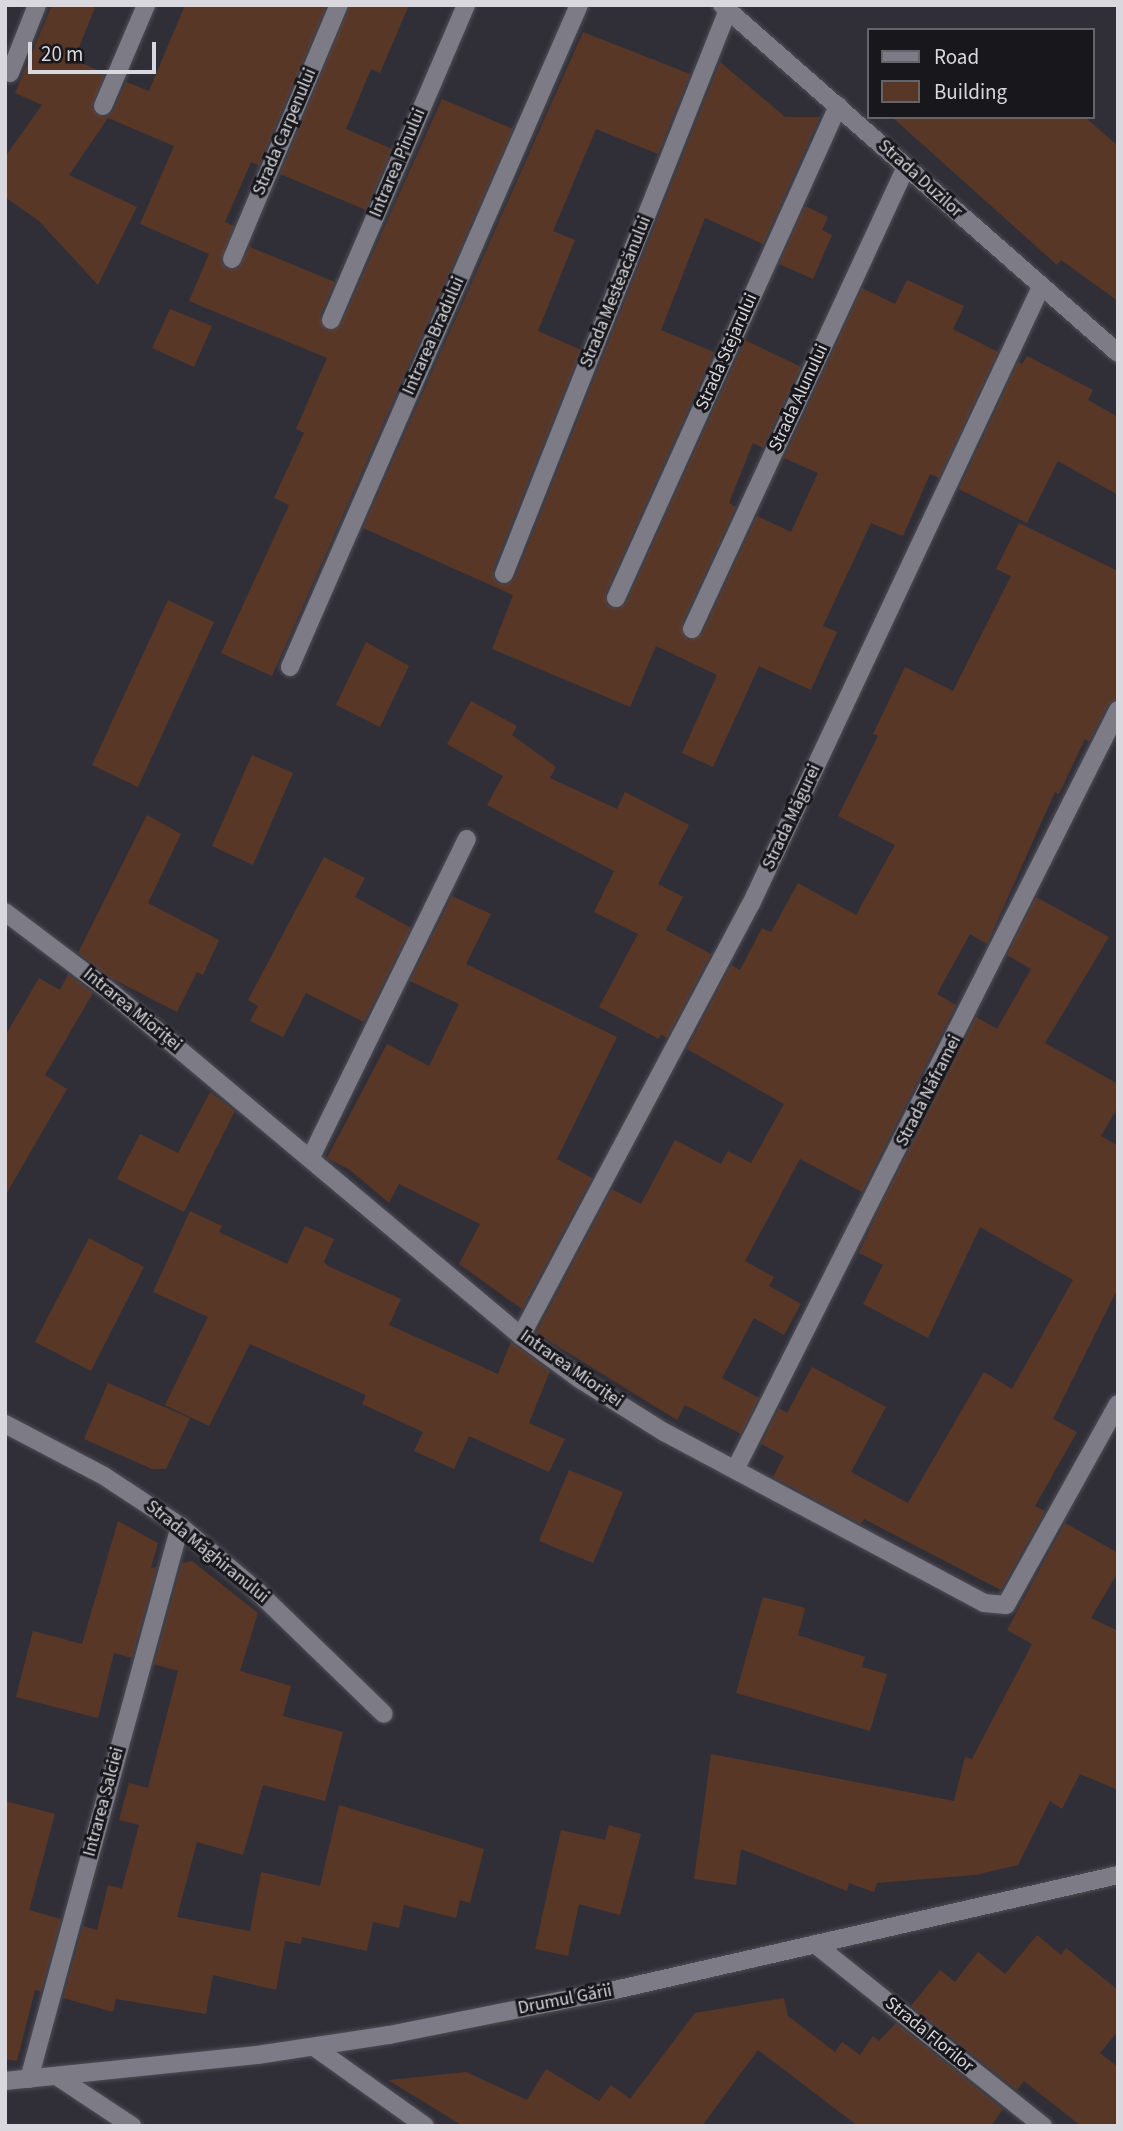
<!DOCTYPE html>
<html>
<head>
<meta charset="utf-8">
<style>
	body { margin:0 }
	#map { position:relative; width:1123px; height:2131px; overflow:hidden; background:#302f38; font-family:"Source Sans 3",sans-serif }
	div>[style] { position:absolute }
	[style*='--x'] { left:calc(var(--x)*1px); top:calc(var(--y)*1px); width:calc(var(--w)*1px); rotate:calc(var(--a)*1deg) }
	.building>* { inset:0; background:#593727 }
	.roads { filter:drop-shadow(0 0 2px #4e4d54) drop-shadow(0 0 2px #4e4d54) }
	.minor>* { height:18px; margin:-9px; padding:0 9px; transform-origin:9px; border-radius:9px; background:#7d7b86 }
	span { translate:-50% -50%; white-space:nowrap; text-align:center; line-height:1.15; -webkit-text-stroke:6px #18171c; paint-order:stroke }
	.street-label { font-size:18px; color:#d9d8de }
	.frame { position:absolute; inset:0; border:7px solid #d9d8de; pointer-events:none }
	.legend { position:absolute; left:867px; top:28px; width:228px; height:91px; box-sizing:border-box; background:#18171c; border:2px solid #65646a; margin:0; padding:9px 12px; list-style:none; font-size:21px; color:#d9d8de }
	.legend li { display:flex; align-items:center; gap:14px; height:35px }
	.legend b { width:35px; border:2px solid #65646a }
	.scale { position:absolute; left:28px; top:42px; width:128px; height:32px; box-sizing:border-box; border:4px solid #d9d8de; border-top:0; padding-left:9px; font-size:21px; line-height:24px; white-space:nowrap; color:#d9d8de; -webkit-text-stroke:5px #18171c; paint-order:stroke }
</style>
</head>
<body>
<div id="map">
	<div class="building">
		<div style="clip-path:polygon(52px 5px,96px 5px,74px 60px,105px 73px,92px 107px,104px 117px,113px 111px,126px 82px,149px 91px,185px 5px,327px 5px,259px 165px,251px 162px,225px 222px,234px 226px,221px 260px,227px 269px,238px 268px,250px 247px,335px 282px,320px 316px,327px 331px,341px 324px,442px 99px,513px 129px,272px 676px,221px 653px,289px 505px,274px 498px,304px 433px,296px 429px,327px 358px,189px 301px,209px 254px,140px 224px,174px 146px,108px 118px,69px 175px,137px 207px,98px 285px,39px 221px,5px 197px,5px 157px,42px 105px,15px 93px)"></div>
		<div style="clip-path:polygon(350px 5px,409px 5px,380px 73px,371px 69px,346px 129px,392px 149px,366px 210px,280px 174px)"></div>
		<div style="clip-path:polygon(583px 32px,690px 74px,658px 154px,596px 129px,553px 231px,575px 240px,538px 331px,581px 350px,493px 570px,496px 582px,506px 585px,515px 578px,720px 62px,785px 117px,820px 117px,763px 244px,705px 218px,661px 330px,714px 352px,606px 593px,607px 605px,618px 609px,626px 603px,745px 340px,801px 367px,763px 448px,753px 443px,729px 503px,736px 507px,682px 624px,688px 640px,702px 634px,757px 516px,791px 532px,818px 473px,784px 458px,862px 288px,895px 304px,907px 280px,964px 306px,953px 329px,998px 352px,939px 478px,930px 474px,903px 536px,871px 523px,823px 626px,837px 632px,811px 690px,759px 666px,713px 767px,682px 753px,717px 675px,656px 646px,630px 707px,492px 649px,513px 595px,363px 528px)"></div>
		<div style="clip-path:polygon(892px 117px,1085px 117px,1118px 146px,1118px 301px,1061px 260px,1057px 265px)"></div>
		<div style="clip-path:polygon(805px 206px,828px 217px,822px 230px,832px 235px,813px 279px,779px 264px)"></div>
		<div style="clip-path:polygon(170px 309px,212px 326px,194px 367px,152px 348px)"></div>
		<div style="clip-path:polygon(1027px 356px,1093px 390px,1088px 400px,1118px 417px,1118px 495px,1058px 461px,1027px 523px,959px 489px,1018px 362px,1022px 364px)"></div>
		<div style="clip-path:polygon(1019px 523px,1118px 571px,1118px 699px,1108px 705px,1089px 742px,1085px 739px,1059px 794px,1055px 792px,987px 944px,970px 934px,937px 994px,956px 1005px,862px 1192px,800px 1159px,745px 1261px,774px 1277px,769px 1286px,801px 1304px,784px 1335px,754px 1318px,722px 1378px,759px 1398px,741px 1434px,685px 1405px,677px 1420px,536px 1333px,612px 1189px,641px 1204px,675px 1140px,721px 1164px,728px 1151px,751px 1163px,784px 1104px,687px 1049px,731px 965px,740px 970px,762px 928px,771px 932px,798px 883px,856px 915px,895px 845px,838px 816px,878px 736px,873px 734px,905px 667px,953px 691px,1011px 576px,996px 569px)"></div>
		<div style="clip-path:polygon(168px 600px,214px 622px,138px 787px,92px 765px)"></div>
		<div style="clip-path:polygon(366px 642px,409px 666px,380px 727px,336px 705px)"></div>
		<div style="clip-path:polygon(471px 701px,517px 726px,512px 735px,556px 767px,550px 778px,617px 809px,625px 792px,689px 825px,658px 884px,683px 897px,666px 930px,711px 954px,667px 1038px,661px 1034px,659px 1039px,599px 1007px,638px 934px,594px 912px,614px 871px,487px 805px,503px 776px,447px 744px)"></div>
		<div style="clip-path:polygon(252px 755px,293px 773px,253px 865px,212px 846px)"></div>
		<div style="clip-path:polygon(147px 815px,181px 834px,148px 903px,219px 940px,203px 975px,197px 972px,177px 1012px,109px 977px,78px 953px)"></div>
		<div style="clip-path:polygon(324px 857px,365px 878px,355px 897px,411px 928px,364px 1022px,306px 993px,283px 1037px,250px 1021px,258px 1006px,248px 1000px)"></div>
		<div style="clip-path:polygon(452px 896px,491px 914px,466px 964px,617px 1037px,557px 1159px,592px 1178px,522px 1309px,459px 1264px,480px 1224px,399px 1184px,389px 1203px,350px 1170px,327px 1158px,387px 1044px,429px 1066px,459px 1004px,410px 981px)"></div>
		<div style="clip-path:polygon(1036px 897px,1109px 937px,1045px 1043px,1118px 1084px,1118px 1107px,1101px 1136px,1118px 1146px,1118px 1288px,1053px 1419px,1077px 1432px,1035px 1506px,1045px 1511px,1001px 1590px,864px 1519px,861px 1524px,773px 1477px,784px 1456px,761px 1444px,779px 1408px,787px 1413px,812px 1367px,886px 1407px,851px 1472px,908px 1503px,984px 1372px,1012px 1389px,1073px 1280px,980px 1227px,928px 1338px,863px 1304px,883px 1265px,859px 1253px,882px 1203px,976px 1017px,997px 1029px,1031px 969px,1007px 955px)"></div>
		<div style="clip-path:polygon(68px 974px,93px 993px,45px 1075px,67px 1089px,5px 1196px,5px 1036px,39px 978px,60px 990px)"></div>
		<div style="clip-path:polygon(210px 1092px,235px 1111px,184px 1212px,117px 1179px,140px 1134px,178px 1153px)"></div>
		<div style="clip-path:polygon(190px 1211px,222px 1226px,219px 1232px,287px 1264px,305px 1226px,334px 1239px,324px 1262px,328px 1266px,401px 1299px,389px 1325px,498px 1374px,511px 1342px,550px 1371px,529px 1423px,565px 1439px,549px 1472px,469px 1436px,454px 1469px,414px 1451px,423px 1432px,362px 1404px,366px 1395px,250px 1344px,209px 1426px,165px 1405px,208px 1317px,153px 1292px)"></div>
		<div style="clip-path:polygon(89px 1238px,144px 1267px,91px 1371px,35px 1342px)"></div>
		<div style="clip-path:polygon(108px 1383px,190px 1418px,166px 1469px,152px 1469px,84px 1439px)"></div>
		<div style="clip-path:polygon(569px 1470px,623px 1492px,593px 1563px,539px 1541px)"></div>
		<div style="clip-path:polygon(118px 1521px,158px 1543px,151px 1568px,157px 1567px,132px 1658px,114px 1653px,98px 1718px,16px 1697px,33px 1631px,82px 1644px)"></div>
		<div style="clip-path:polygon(1065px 1523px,1118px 1553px,1118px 1572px,1091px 1618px,1118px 1631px,1118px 1790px,1080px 1774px,1062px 1809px,1050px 1801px,1018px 1865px,975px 1875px,877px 1883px,874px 1892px,849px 1883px,847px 1891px,741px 1849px,736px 1885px,694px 1879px,711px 1754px,954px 1801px,965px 1757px,972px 1759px,1032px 1644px,1007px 1630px)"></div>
		<div style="clip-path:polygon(192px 1561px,258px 1613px,240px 1671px,291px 1686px,283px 1716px,343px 1732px,325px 1801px,263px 1785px,243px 1855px,197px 1842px,177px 1917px,250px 1931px,261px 1872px,320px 1886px,339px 1805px,484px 1849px,470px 1903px,460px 1900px,456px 1918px,404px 1905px,399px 1928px,373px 1922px,367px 1951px,302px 1937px,301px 1944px,285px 1941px,276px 1990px,213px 1975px,206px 2014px,116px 1999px,113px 2012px,63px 1998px,83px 1926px,97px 1930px,108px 1885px,122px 1889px,139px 1825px,119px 1820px,129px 1783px,148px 1788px,178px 1671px,154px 1664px,182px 1563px)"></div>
		<div style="clip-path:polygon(763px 1597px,805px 1608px,798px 1635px,865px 1657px,862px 1667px,887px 1674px,870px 1731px,736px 1693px)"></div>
		<div style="clip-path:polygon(5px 1801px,55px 1814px,29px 1910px,61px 1919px,41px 1992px,35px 1990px,17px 2061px,5px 2059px)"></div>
		<div style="clip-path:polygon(609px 1825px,641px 1834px,620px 1915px,579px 1904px,568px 1956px,535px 1949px,561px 1830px,605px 1840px)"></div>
		<div style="clip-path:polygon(1037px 1935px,1061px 1955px,1066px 1948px,1118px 1990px,1118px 2031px,1100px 2053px,1118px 2067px,1118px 2126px,1081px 2126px,1024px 2081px,1017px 2090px,911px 2006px,940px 1970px,955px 1982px,978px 1952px,1005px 1974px)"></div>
		<div style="clip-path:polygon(784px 1998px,788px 2016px,835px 2052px,842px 2042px,860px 2055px,873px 2036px,879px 2041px,896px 2023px,1003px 2109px,991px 2126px,858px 2126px,758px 2050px,702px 2126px,463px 2126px,388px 2080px,466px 2072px,527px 2100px,546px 2069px,599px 2101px,611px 2085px,630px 2099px,695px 2013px)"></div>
	</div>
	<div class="roads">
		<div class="minor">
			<div style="--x:722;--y:5;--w:527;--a:41.31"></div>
			<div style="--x:10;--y:73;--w:73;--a:-68.3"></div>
			<div style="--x:103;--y:106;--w:110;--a:-66.9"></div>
			<div style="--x:232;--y:259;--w:276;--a:-67.2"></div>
			<div style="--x:331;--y:320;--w:343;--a:-66.8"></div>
			<div style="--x:504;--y:574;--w:607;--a:-68.34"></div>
			<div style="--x:616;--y:598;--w:540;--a:-65.71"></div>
			<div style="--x:692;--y:629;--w:509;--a:-65.15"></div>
			<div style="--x:290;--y:667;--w:722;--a:-66.42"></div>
			<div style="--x:5;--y:912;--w:134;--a:37.1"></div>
			<div style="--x:112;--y:993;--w:534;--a:39.98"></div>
			<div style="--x:521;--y:1336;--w:74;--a:36.3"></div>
			<div style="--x:581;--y:1380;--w:98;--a:32.1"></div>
			<div style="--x:664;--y:1432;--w:363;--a:28.1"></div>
			<div style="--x:984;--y:1603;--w:22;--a:5"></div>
			<div style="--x:1006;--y:1605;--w:230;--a:-60.9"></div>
			<div style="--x:311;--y:1157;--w:354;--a:-63.9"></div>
			<div style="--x:521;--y:1336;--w:489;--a:-62"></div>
			<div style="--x:751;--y:904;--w:682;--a:-64.83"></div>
			<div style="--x:5;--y:1424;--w:112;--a:27.7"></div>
			<div style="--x:104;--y:1476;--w:91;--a:33.3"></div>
			<div style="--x:180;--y:1526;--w:102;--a:40.2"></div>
			<div style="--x:258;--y:1592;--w:175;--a:44.1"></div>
			<div style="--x:735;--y:1470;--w:851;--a:-63.25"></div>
			<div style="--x:815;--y:1944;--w:292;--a:38.6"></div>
			<div style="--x:314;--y:2047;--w:136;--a:35.4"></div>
			<div style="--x:58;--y:2077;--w:89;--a:33.5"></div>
			<div style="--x:29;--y:2079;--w:573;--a:-74.73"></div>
			<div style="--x:5;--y:2081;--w:253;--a:-5.9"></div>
			<div style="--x:257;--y:2055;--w:134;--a:-8.6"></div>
			<div style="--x:389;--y:2035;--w:230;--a:-11.3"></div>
			<div style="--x:615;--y:1990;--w:516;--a:-12.88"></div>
		</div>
	</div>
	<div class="street-label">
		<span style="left:285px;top:132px;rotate:-67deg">Strada Carpenului</span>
		<span style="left:398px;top:163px;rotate:-67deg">Intrarea Pinului</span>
		<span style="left:920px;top:179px;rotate:42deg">Strada Duzilor</span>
		<span style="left:616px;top:292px;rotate:-68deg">Strada Mesteacănului</span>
		<span style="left:434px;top:336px;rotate:-66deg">Intrarea Bradului</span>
		<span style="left:727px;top:352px;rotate:-66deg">Strada Stejarului</span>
		<span style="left:799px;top:398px;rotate:-65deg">Strada Alunului</span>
		<span style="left:792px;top:817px;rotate:-65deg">Strada Măgurei</span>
		<span style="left:132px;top:1010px;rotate:39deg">Intrarea Mioriței</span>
		<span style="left:929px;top:1091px;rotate:-63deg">Strada Năframei</span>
		<span style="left:571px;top:1369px;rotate:35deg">Intrarea Mioriței</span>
		<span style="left:207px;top:1552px;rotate:39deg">Strada Măghiranului</span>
		<span style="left:104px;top:1802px;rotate:-75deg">Intrarea Salciei</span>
		<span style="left:565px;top:2000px;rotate:-11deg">Drumul Gării</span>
		<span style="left:929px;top:2035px;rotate:39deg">Strada Florilor</span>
	</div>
	<div class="frame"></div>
	<ul class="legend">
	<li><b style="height:9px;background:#7d7b86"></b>Road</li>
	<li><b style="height:19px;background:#593727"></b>Building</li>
	</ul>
	<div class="scale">20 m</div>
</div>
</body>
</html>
